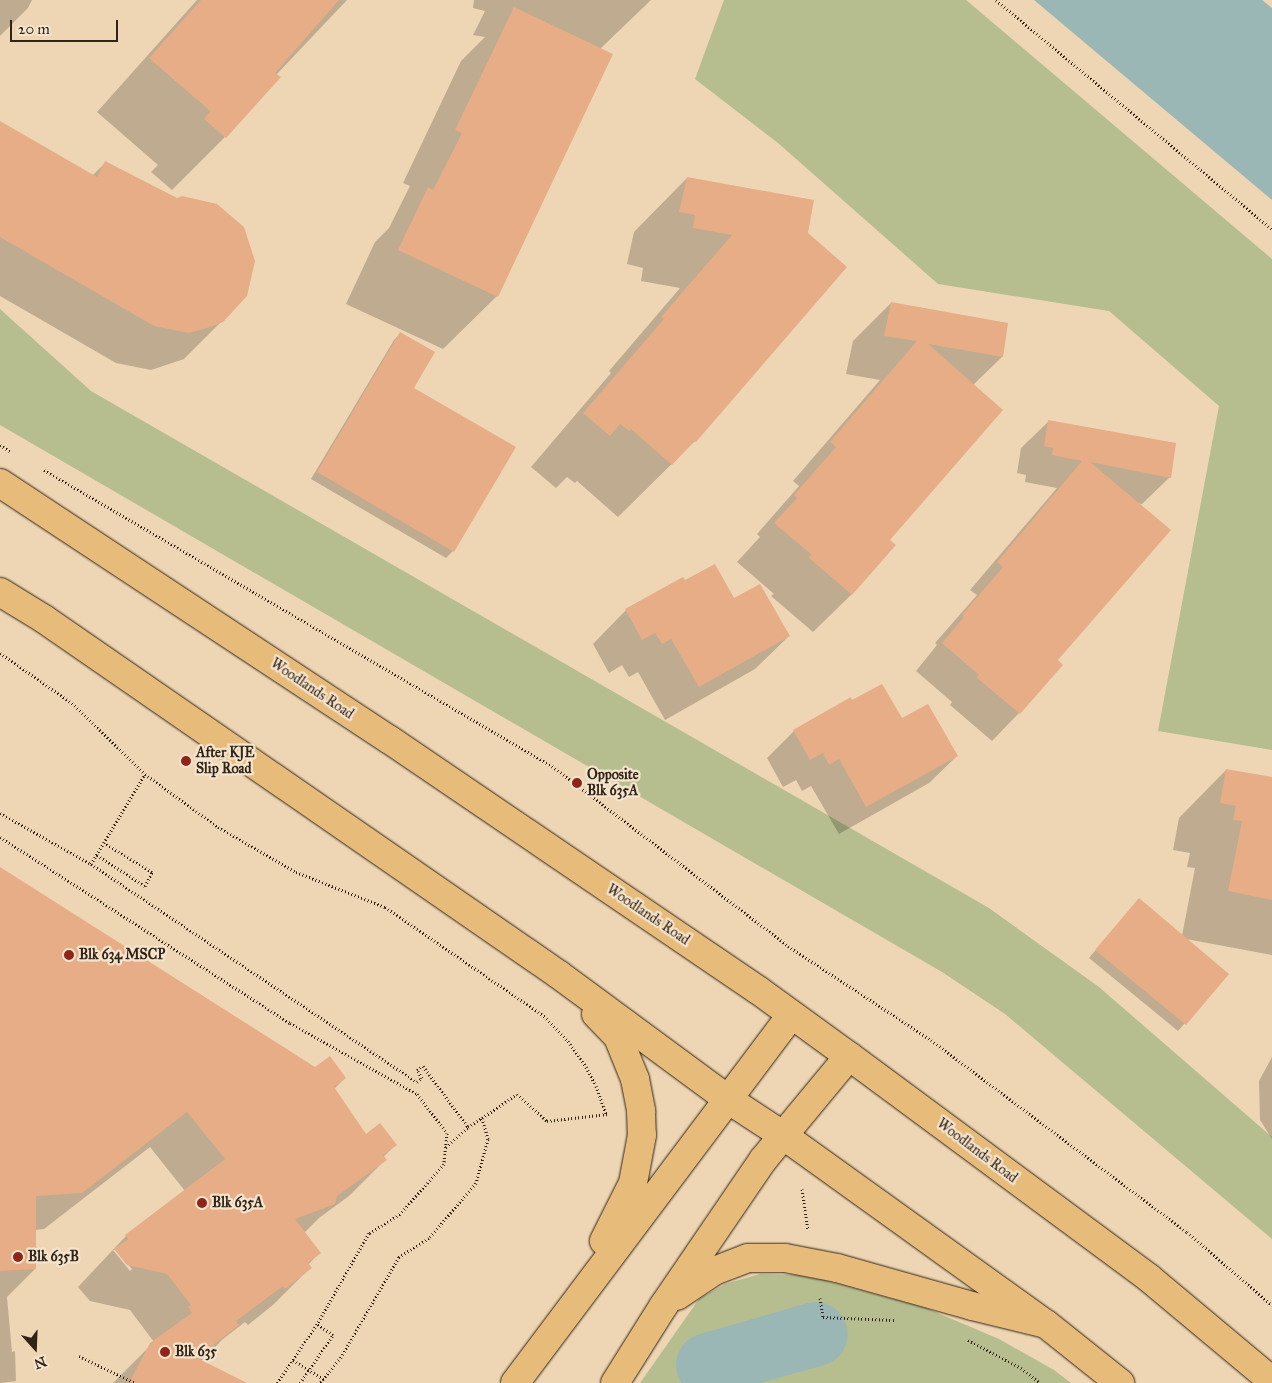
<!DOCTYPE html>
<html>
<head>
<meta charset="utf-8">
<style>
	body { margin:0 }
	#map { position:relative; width:1272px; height:1383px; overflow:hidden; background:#eed6b4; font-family:"IM FELL Great Primer",serif }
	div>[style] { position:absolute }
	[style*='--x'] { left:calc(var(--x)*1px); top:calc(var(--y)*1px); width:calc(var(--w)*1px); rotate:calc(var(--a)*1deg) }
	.green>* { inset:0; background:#b6be8f }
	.water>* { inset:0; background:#9bb7b5 }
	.shadow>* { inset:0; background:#0003 }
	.river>* { height:64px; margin:-32px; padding:0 32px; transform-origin:32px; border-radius:32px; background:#9bb7b5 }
	.building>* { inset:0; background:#e6ad87 }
	.path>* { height:3px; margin-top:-1.5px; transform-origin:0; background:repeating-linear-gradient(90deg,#312316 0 1px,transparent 0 3.5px) }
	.roads { filter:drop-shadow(0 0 1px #312316) drop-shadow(0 0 1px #312316) }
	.major>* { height:28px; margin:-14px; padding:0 14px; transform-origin:14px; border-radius:14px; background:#e7bb7a }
	.highway>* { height:28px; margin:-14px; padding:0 14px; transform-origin:14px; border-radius:14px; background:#e7bb7a }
	.path-bridge>* { height:3px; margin-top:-1.5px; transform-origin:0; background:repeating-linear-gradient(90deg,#312316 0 1px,transparent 0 3.5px) }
	.dots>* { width:14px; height:14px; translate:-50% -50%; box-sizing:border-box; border:2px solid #f4e4ce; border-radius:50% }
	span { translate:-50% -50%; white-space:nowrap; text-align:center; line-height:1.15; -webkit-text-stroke:4.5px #f4e4ce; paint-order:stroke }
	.street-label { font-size:14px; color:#312316 }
	.poi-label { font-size:14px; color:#312316; font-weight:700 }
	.left { translate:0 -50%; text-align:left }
	.north { position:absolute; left:10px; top:1323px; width:50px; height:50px; -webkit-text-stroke:4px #f4e4ce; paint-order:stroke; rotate:160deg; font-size:14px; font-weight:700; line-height:20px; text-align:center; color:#312316 }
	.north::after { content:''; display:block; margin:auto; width:18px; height:22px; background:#312316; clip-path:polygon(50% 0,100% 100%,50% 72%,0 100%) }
	.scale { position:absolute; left:10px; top:20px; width:108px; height:22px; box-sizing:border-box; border:2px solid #312316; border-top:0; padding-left:6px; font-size:15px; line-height:18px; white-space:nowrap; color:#312316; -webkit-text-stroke:4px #f4e4ce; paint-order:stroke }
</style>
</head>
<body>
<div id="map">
	<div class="green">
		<div style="clip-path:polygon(724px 0,966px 0,1272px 259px,1272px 750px,1158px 731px,1219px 406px,1109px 311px,938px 284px,778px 143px,695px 79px)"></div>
		<div style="clip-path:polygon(0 309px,91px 391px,989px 908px,1099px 987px,1272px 1137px,1272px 1239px,1005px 1014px,942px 972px,0 425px)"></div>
		<div style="clip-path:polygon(760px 1274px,806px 1275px,926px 1308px,999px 1339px,1054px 1370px,1071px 1383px,640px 1383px,699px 1299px,725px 1284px)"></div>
	</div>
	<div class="water">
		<div style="clip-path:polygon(1034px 0,1262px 0,1272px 8px,1272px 200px)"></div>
	</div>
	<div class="shadow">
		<div style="clip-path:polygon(0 0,32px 0,28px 8px,0 36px)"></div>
		<div style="clip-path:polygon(197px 0,347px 0,276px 75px,279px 77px,225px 137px,172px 190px,151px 172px,158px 165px,97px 112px)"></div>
		<div style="clip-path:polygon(474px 0,651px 0,600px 49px,497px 296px,443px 349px,346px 304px,375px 242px,389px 228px,410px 186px,403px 183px,461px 61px,485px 37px,473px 35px,485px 11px,473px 8px)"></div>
		<div style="clip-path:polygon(0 122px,92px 176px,105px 163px,222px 321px,184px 359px,151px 370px,116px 363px,0 296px)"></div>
		<div style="clip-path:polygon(687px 178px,813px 201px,695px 441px,618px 517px,577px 481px,575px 483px,567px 477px,556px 488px,531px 467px,611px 373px,609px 371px,680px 288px,641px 281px,643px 268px,627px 264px,634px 232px)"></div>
		<div style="clip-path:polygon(891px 303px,1007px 324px,1002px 357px,973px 385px,888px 540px,852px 594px,813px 632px,771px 596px,774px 594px,737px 562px,760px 537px,757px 534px,799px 486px,793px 481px,880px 380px,846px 374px,853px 341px)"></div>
		<div style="clip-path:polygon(400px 334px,453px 551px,446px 558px,311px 479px,394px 340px)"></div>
		<div style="clip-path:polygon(1049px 421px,1170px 477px,1142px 504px,1137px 503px,1056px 660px,1061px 665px,1019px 713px,992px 741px,950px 705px,952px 702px,916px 671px,937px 645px,935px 643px,977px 595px,970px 590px,1057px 488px,1025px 482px,1026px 475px,1017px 473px,1021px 448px)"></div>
		<div style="clip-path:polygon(685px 582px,734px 600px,789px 636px,755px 669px,665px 720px,638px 672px,629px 677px,622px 665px,609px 673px,593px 644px,626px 610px)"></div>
		<div style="clip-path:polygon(852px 701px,901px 720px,957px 756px,929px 783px,839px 834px,811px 786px,802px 791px,796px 780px,783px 787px,767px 758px,794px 731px)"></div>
		<div style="clip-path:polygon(1226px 770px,1272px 779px,1272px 955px,1186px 939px,1227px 974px,1178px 1031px,1089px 958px,1132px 907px,1182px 936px,1195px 868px,1187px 867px,1190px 853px,1173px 850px,1179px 818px)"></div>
		<div style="clip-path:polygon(evenodd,0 868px,315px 1068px,345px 1078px,334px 1089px,366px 1135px,396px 1145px,383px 1157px,385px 1160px,349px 1196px,319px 1218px,304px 1233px,319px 1253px,308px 1265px,310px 1268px,274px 1304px,248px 1325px,245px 1322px,223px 1339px,201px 1361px,208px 1383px,113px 1383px,154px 1342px,130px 1310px,90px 1301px,78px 1287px,126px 1236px,185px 1191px,150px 1147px,44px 1229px,35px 1230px,35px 1269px,7px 1297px,12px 1352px,15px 1351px,16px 1381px,0 1383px,0 868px,113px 1250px,116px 1250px,132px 1269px,130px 1271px,113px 1250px)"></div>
		<div style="clip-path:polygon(1272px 1057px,1272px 1139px,1260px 1120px,1259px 1081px)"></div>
	</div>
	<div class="river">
		<div style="--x:708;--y:1365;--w:112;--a:-16"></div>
	</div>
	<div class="building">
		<div style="clip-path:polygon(201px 0,339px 0,275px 73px,281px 77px,226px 138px,204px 119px,210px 111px,149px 58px)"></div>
		<div style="clip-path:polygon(514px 7px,613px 54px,498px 297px,398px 250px,428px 187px,433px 190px,462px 133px,455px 130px)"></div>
		<div style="clip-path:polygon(0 121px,97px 177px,105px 161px,177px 198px,182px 196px,217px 204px,244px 227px,255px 261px,247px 296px,223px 322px,210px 327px,189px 333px,154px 326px,0 237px)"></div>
		<div style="clip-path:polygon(687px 177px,814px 200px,808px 233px,847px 267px,696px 442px,694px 441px,672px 465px,631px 429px,629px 431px,620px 424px,610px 436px,583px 413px,664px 319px,661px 317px,732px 235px,693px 228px,695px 215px,679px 212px)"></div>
		<div style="clip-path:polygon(891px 302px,1008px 323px,1003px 357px,928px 344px,1003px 410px,890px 540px,896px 545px,852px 595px,808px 557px,812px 555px,774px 523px,797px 498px,794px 495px,836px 447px,830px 442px,917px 341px,884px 336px)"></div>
		<div style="clip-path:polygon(400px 332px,435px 352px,414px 388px,516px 447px,454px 552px,317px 472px)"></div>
		<div style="clip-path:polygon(1048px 420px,1176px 443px,1171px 478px,1090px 462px,1171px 530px,1058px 660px,1063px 665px,1020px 714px,976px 677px,979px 675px,942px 643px,964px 617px,962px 615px,1003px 567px,997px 562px,1082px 461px,1052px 455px,1053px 448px,1044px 446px)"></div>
		<div style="clip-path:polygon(715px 564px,734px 598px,760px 584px,790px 636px,699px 687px,671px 639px,662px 644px,655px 633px,642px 640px,625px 609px,683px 577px,685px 580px)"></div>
		<div style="clip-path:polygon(882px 684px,902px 718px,928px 704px,958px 756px,866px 807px,839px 759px,829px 765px,823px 753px,810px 760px,793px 730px,851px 697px,852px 700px)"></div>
		<div style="clip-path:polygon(1226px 769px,1272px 777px,1272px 900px,1228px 891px,1242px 821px,1233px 820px,1236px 806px,1220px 803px)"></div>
		<div style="clip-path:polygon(0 867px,315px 1067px,330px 1056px,346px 1078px,334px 1087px,366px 1134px,380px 1123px,397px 1145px,383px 1155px,387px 1160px,337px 1196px,335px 1204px,295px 1219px,321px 1253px,308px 1263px,312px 1268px,285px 1289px,283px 1286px,236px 1321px,239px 1325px,197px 1358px,247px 1383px,129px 1383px,150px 1343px,192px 1313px,188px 1307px,191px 1305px,167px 1274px,127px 1265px,114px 1249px,128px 1239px,125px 1235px,225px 1159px,187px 1112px,82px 1193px,36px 1196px,36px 1269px,0 1271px)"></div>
		<div style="clip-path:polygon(1139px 898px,1229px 974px,1186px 1025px,1095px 950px)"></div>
	</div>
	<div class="path">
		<div style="--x:996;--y:0;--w:359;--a:39.7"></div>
		<div style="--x:0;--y:445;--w:12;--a:31"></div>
		<div style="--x:44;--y:470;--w:588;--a:30.23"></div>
		<div style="--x:552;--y:766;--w:297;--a:37.3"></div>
		<div style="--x:788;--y:946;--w:171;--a:33.3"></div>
		<div style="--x:931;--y:1040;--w:320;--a:36.9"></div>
		<div style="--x:1187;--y:1232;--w:112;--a:40.7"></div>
		<div style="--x:0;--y:653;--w:88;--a:34.8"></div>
		<div style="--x:72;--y:703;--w:102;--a:44.2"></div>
		<div style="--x:145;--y:774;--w:90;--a:36"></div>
		<div style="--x:218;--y:827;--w:90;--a:30"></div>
		<div style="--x:296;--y:872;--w:96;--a:21.5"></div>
		<div style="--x:385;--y:907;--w:193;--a:34.4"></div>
		<div style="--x:544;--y:1016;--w:35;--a:46"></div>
		<div style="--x:568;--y:1041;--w:32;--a:55"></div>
		<div style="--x:586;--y:1067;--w:21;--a:62"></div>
		<div style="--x:596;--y:1086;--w:30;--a:70"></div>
		<div style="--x:0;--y:813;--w:104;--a:29.3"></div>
		<div style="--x:91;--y:864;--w:392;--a:33.8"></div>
		<div style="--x:417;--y:1082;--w:6;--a:-39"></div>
		<div style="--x:422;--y:1078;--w:9;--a:-122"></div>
		<div style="--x:417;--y:1070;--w:7;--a:-34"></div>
		<div style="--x:423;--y:1066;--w:76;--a:53.6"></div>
		<div style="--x:468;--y:1127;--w:17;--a:-33"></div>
		<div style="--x:482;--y:1118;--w:22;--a:74"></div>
		<div style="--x:488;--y:1139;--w:46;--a:105.3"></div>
		<div style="--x:476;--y:1183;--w:72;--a:130.5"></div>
		<div style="--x:429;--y:1238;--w:36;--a:148"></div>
		<div style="--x:399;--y:1257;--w:116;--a:120.1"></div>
		<div style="--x:341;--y:1357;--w:33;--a:129"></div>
		<div style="--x:0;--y:837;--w:345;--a:32.7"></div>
		<div style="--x:290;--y:1023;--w:145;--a:29.2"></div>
		<div style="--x:417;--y:1094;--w:49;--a:52.4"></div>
		<div style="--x:447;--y:1133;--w:31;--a:96"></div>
		<div style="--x:444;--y:1164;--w:67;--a:131.3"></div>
		<div style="--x:400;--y:1214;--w:36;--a:148"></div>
		<div style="--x:369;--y:1233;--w:105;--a:119.7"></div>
		<div style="--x:317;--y:1324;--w:71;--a:124.1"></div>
		<div style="--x:97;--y:855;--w:57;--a:32.9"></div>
		<div style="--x:145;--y:886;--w:16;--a:-63"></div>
		<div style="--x:152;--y:872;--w:56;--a:-148.9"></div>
		<div style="--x:91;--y:864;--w:105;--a:-59"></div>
		<div style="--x:482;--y:1118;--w:42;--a:-34.4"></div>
		<div style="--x:517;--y:1094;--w:40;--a:42"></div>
		<div style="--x:547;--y:1121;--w:61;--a:-6.5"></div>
		<div style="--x:446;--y:1147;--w:30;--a:-42"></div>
		<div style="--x:802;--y:1189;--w:41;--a:81.7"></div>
		<div style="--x:820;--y:1298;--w:19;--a:81"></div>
		<div style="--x:823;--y:1317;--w:71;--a:2.4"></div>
		<div style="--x:968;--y:1340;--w:60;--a:27.8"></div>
		<div style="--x:1021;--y:1368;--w:24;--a:38"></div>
		<div style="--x:79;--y:1356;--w:62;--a:25.7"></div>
		<div style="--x:293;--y:1360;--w:36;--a:32"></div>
	</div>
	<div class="roads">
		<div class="major">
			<div style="--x:849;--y:1056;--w:373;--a:36.5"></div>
			<div style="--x:1149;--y:1278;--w:160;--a:39.9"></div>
			<div style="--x:784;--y:1136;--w:322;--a:35.7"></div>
			<div style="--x:1046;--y:1324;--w:95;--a:38.6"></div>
		</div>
		<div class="highway">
			<div style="--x:0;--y:483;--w:467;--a:33.4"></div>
			<div style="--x:390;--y:740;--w:445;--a:34.2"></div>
			<div style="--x:758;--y:990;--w:112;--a:36"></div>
			<div style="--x:849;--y:1056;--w:135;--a:129.6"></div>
			<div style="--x:763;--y:1160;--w:176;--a:124.3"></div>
			<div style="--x:664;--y:1305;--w:92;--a:122.1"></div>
			<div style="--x:0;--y:592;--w:52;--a:31.5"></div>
			<div style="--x:44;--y:619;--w:625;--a:34.63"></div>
			<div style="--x:558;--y:974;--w:212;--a:36.4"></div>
			<div style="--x:729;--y:1100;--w:66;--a:33.2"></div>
			<div style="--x:596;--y:1014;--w:32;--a:46"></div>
			<div style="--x:618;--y:1037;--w:45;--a:68"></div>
			<div style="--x:635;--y:1079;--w:33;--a:79"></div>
			<div style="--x:641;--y:1111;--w:24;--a:88"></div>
			<div style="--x:642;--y:1135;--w:49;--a:100.6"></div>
			<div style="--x:633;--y:1183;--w:65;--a:116.6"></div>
			<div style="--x:677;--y:1296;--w:45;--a:-34"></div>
			<div style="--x:714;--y:1271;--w:36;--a:-21"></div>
			<div style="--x:748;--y:1258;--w:37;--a:0"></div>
			<div style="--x:785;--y:1258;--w:53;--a:10.9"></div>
			<div style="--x:837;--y:1268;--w:140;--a:15.7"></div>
			<div style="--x:972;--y:1306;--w:76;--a:13.7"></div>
			<div style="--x:515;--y:1383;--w:460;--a:-53.1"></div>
		</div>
	</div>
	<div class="path-bridge">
		<div style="--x:300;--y:1383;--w:58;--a:-55.5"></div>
		<div style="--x:333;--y:1335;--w:19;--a:-145"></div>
	</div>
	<div class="dots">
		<div style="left:186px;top:761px;background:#8f2418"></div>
		<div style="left:577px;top:783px;background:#8f2418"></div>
		<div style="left:69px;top:955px;background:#8f2418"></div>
		<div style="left:202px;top:1203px;background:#8f2418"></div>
		<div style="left:18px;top:1257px;background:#8f2418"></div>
		<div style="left:165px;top:1352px;background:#8f2418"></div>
	</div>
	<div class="street-label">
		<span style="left:312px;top:689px;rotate:34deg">Woodlands Road</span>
		<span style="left:648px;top:915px;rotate:34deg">Woodlands Road</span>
		<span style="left:977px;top:1151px;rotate:37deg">Woodlands Road</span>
	</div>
	<div class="poi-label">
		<span class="left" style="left:196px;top:761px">After KJE<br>Slip Road</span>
		<span class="left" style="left:587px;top:783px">Opposite<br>Blk 635A</span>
		<span class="left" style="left:79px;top:955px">Blk 634 MSCP</span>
		<span class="left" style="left:212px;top:1203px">Blk 635A</span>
		<span class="left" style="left:28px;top:1257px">Blk 635B</span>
		<span class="left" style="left:175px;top:1352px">Blk 635</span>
	</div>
	<div class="north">N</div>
	<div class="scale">20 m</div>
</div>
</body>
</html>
